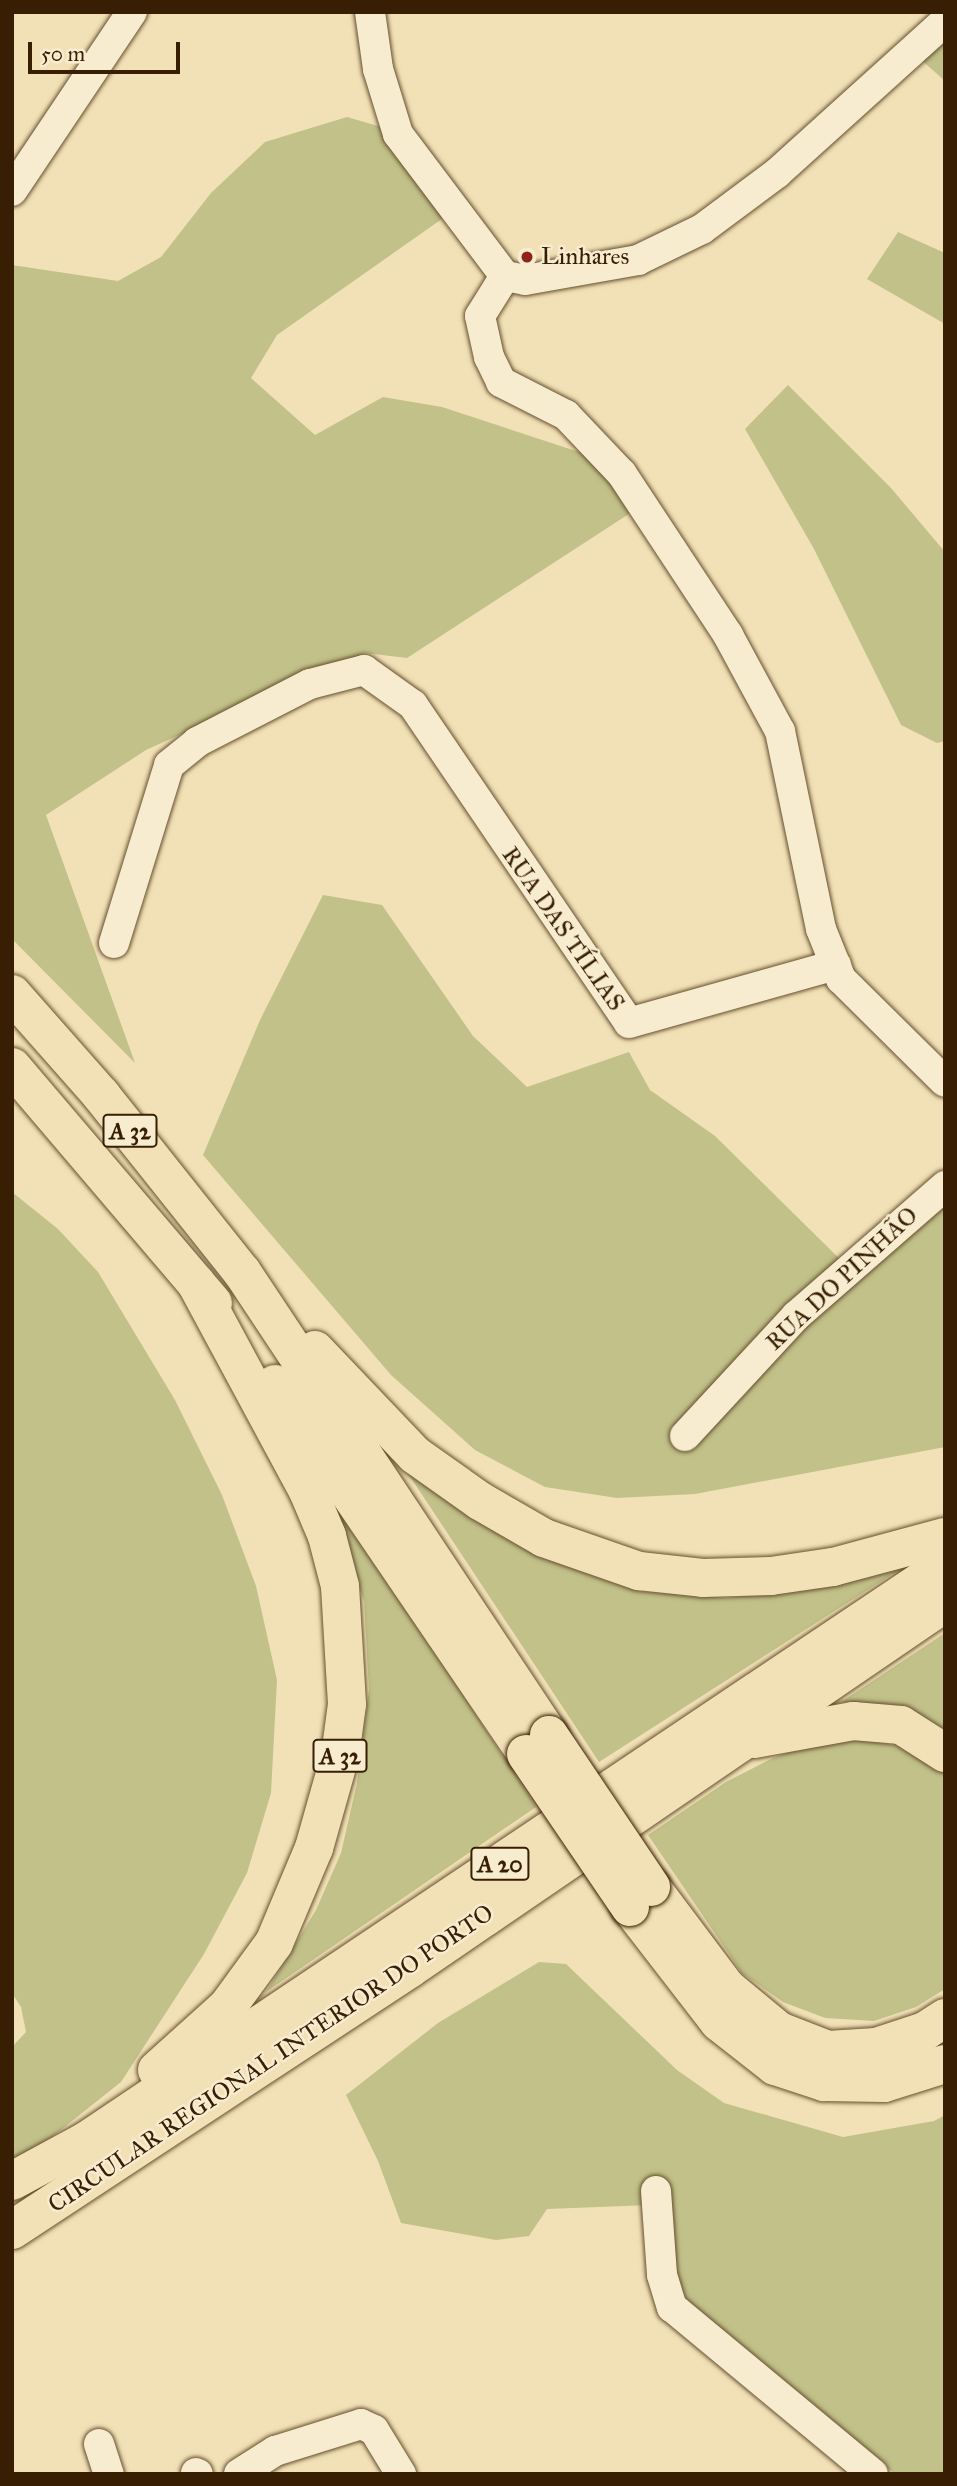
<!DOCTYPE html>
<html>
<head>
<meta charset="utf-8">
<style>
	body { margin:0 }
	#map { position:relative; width:957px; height:2486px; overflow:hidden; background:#f2e1b6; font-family:"IM FELL Great Primer",serif }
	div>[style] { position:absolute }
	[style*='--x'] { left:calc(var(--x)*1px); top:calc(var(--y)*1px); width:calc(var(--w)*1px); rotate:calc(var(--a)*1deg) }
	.green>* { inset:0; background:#c2c189 }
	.roads { filter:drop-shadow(0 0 2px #664f2f) drop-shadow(0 0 2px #664f2f) }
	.minor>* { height:30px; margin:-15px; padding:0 15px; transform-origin:15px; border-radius:15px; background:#f7ecd0 }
	.highway>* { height:38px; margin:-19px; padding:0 19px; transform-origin:19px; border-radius:19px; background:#f2e1b6 }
	.bridges { filter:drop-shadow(0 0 2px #381e02) drop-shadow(0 0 2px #381e02) }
	.highway-bridge>* { height:38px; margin:-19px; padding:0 19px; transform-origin:19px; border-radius:19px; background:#f2e1b6 }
	.dots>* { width:19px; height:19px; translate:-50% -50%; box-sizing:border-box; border:4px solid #f7ecd0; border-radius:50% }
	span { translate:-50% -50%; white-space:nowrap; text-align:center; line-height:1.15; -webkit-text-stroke:5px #f7ecd0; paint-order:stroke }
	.shield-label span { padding:2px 5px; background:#f7ecd0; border:2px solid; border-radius:5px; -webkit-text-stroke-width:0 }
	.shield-label { font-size:23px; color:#381e02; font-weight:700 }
	.poi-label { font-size:24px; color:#381e02 }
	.left { translate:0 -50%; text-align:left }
	.street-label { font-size:24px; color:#381e02 }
	.frame { position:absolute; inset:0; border:14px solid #381e02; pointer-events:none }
	.scale { position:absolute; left:28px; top:42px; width:152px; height:32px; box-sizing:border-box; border:4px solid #381e02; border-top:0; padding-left:9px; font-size:21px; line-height:24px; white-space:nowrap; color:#381e02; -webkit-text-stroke:5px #f7ecd0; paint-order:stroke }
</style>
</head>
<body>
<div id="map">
	<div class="green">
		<div style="clip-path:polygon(945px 39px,945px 81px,919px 58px)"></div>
		<div style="clip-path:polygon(347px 117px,385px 128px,456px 209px,277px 335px,251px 378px,315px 435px,383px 397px,442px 407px,582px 453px,638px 508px,407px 658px,365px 653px,325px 669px,146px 750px,46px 815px,135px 1063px,12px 939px,12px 265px,118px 281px,161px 257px,211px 193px,265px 142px)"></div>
		<div style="clip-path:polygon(898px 232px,945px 253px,945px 324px,867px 279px)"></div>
		<div style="clip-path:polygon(788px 385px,891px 488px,945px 552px,945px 741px,937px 743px,901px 725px,814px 549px,745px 429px)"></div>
		<div style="clip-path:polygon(323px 895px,382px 905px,473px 1036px,527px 1087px,629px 1052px,650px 1090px,715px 1136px,858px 1277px,945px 1202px,945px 1447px,695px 1494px,617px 1498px,545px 1487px,475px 1450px,391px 1375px,203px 1155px,260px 1020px)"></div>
		<div style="clip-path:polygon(12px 1192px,58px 1229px,98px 1272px,175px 1400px,222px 1495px,256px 1586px,277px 1680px,271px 1793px,247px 1873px,204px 1954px,121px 2082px,52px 2137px,12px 2160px,12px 2047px,26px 2032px,21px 2007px,12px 1993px)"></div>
		<div style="clip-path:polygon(395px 1454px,546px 1551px,638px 1591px,726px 1598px,807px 1590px,908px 1564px,599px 1762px)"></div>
		<div style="clip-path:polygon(344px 1512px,536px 1807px,266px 1992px,316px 1910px,341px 1853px,357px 1783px,369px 1690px,364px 1601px,336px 1519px)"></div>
		<div style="clip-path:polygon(945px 1633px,945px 1729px,884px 1705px,841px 1702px)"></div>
		<div style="clip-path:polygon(864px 1739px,907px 1748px,945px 1772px,945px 1989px,916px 2007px,874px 2021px,825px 2018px,783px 2002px,742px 1973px,648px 1835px,726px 1782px,773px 1758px,814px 1743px)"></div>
		<div style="clip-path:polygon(539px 1962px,566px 1964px,677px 2070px,724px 2103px,843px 2137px,934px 2121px,945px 2115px,945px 2474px,895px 2474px,701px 2322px,677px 2283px,650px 2205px,547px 2209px,529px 2236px,496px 2240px,401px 2223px,378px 2161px,346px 2095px,438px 2023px)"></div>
	</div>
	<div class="roads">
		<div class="minor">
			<div style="--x:370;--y:12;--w:58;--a:82"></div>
			<div style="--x:378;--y:69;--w:68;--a:72.9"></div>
			<div style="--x:398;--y:134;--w:178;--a:53"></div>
			<div style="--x:12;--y:191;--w:216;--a:-56.2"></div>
			<div style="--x:505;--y:276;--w:47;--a:122"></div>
			<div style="--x:480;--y:316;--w:42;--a:77.6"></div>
			<div style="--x:489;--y:357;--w:28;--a:64"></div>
			<div style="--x:501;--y:382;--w:73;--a:26.9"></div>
			<div style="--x:566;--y:415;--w:81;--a:46.5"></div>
			<div style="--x:622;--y:474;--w:193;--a:56.6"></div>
			<div style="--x:728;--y:635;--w:109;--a:61.6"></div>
			<div style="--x:780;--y:731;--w:202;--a:78.3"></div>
			<div style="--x:821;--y:929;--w:54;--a:68.2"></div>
			<div style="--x:841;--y:979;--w:146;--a:44.7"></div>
			<div style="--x:505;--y:276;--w:20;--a:11"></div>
			<div style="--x:525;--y:280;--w:115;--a:-10"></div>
			<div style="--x:638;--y:260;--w:71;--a:-25.8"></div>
			<div style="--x:702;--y:229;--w:94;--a:-36.7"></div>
			<div style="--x:777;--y:173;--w:227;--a:-42.1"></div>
			<div style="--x:114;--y:943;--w:186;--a:-72.8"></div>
			<div style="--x:169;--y:765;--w:36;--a:-39"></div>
			<div style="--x:197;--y:742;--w:127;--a:-27.2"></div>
			<div style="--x:310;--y:684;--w:56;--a:-14.5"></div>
			<div style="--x:364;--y:670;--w:60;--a:35.5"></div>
			<div style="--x:413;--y:705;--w:384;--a:55.8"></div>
			<div style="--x:629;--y:1023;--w:215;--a:-15.7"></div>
			<div style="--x:685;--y:1436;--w:163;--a:-47.2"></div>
			<div style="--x:796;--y:1316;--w:198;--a:-41.1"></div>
			<div style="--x:656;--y:2191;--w:84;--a:85.9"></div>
			<div style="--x:662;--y:2275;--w:34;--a:73"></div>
			<div style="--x:672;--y:2307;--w:261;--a:39.7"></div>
			<div style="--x:99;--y:2444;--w:32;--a:72"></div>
			<div style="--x:196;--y:2473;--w:2;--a:27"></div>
			<div style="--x:239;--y:2474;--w:43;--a:-32.6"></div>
			<div style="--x:275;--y:2451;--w:90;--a:-17.4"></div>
			<div style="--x:361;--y:2424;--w:14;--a:25"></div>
			<div style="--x:374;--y:2430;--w:52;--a:58.5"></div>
		</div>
		<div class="highway">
			<div style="--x:12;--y:994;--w:135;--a:48.6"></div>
			<div style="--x:101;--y:1095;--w:226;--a:51.5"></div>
			<div style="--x:242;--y:1272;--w:556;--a:56.45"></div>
			<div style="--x:12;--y:1067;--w:310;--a:49.6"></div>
			<div style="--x:315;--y:1350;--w:145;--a:46.4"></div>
			<div style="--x:415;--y:1455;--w:80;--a:35.3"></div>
			<div style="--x:480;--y:1501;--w:74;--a:30"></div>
			<div style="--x:544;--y:1538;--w:101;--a:19.2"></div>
			<div style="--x:639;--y:1571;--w:64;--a:6.2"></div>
			<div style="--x:703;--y:1578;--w:68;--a:-1.7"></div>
			<div style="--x:771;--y:1576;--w:63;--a:-8.3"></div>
			<div style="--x:833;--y:1567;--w:116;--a:-15"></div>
			<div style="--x:275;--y:1384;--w:447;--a:55.8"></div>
			<div style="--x:754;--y:1739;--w:101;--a:-10.3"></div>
			<div style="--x:853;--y:1721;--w:48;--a:4.8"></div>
			<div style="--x:901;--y:1725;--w:52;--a:32.5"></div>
			<div style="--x:651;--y:1887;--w:125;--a:53.1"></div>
			<div style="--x:726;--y:1987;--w:69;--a:39.7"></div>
			<div style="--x:779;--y:2031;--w:53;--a:21.2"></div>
			<div style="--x:828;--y:2050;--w:48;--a:-3.6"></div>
			<div style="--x:876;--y:2047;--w:52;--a:-18.1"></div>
			<div style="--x:925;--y:2031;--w:24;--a:-33"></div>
			<div style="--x:630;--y:1907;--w:145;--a:52.3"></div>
			<div style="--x:719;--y:2022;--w:71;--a:38.2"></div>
			<div style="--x:775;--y:2066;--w:52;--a:18.1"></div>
			<div style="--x:824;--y:2082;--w:60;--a:1"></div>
			<div style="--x:884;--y:2083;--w:64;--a:-17.3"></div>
			<div style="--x:157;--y:2070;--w:96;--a:-42"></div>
			<div style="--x:228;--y:2006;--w:78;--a:-53.9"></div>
			<div style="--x:274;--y:1943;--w:103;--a:-67.2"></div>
			<div style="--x:314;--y:1848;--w:96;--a:-74.2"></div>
			<div style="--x:340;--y:1756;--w:52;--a:-82.3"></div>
			<div style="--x:347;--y:1704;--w:118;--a:-93.4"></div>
			<div style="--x:340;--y:1586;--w:52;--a:-104.6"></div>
			<div style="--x:327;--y:1536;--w:49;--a:-112.9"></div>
			<div style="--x:308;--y:1491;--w:236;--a:-118.3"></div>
			<div style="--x:12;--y:2181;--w:84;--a:-28.4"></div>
			<div style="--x:86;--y:2141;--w:1034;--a:-33.84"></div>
			<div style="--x:12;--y:2230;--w:475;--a:-33.3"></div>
			<div style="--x:409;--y:1969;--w:649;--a:-34.33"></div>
		</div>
	</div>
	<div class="bridges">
		<div class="highway-bridge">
			<div style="--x:549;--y:1735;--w:183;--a:56.1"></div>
			<div style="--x:526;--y:1754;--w:185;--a:55.8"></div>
		</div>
	</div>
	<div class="dots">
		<div style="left:527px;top:257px;background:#8f2418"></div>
	</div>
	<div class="shield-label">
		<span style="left:130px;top:1131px">A 32</span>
		<span style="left:340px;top:1756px">A 32</span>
		<span style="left:500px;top:1864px">A 20</span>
	</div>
	<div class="poi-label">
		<span class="left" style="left:541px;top:257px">Linhares</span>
	</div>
	<div class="street-label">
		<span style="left:563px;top:929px;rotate:55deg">RUA DAS TÍLIAS</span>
		<span style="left:842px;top:1279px;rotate:-43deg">RUA DO PINHÃO</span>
		<span style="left:271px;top:2059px;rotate:-34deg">CIRCULAR REGIONAL INTERIOR DO PORTO</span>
	</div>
	<div class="frame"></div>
	<div class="scale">50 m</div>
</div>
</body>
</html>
